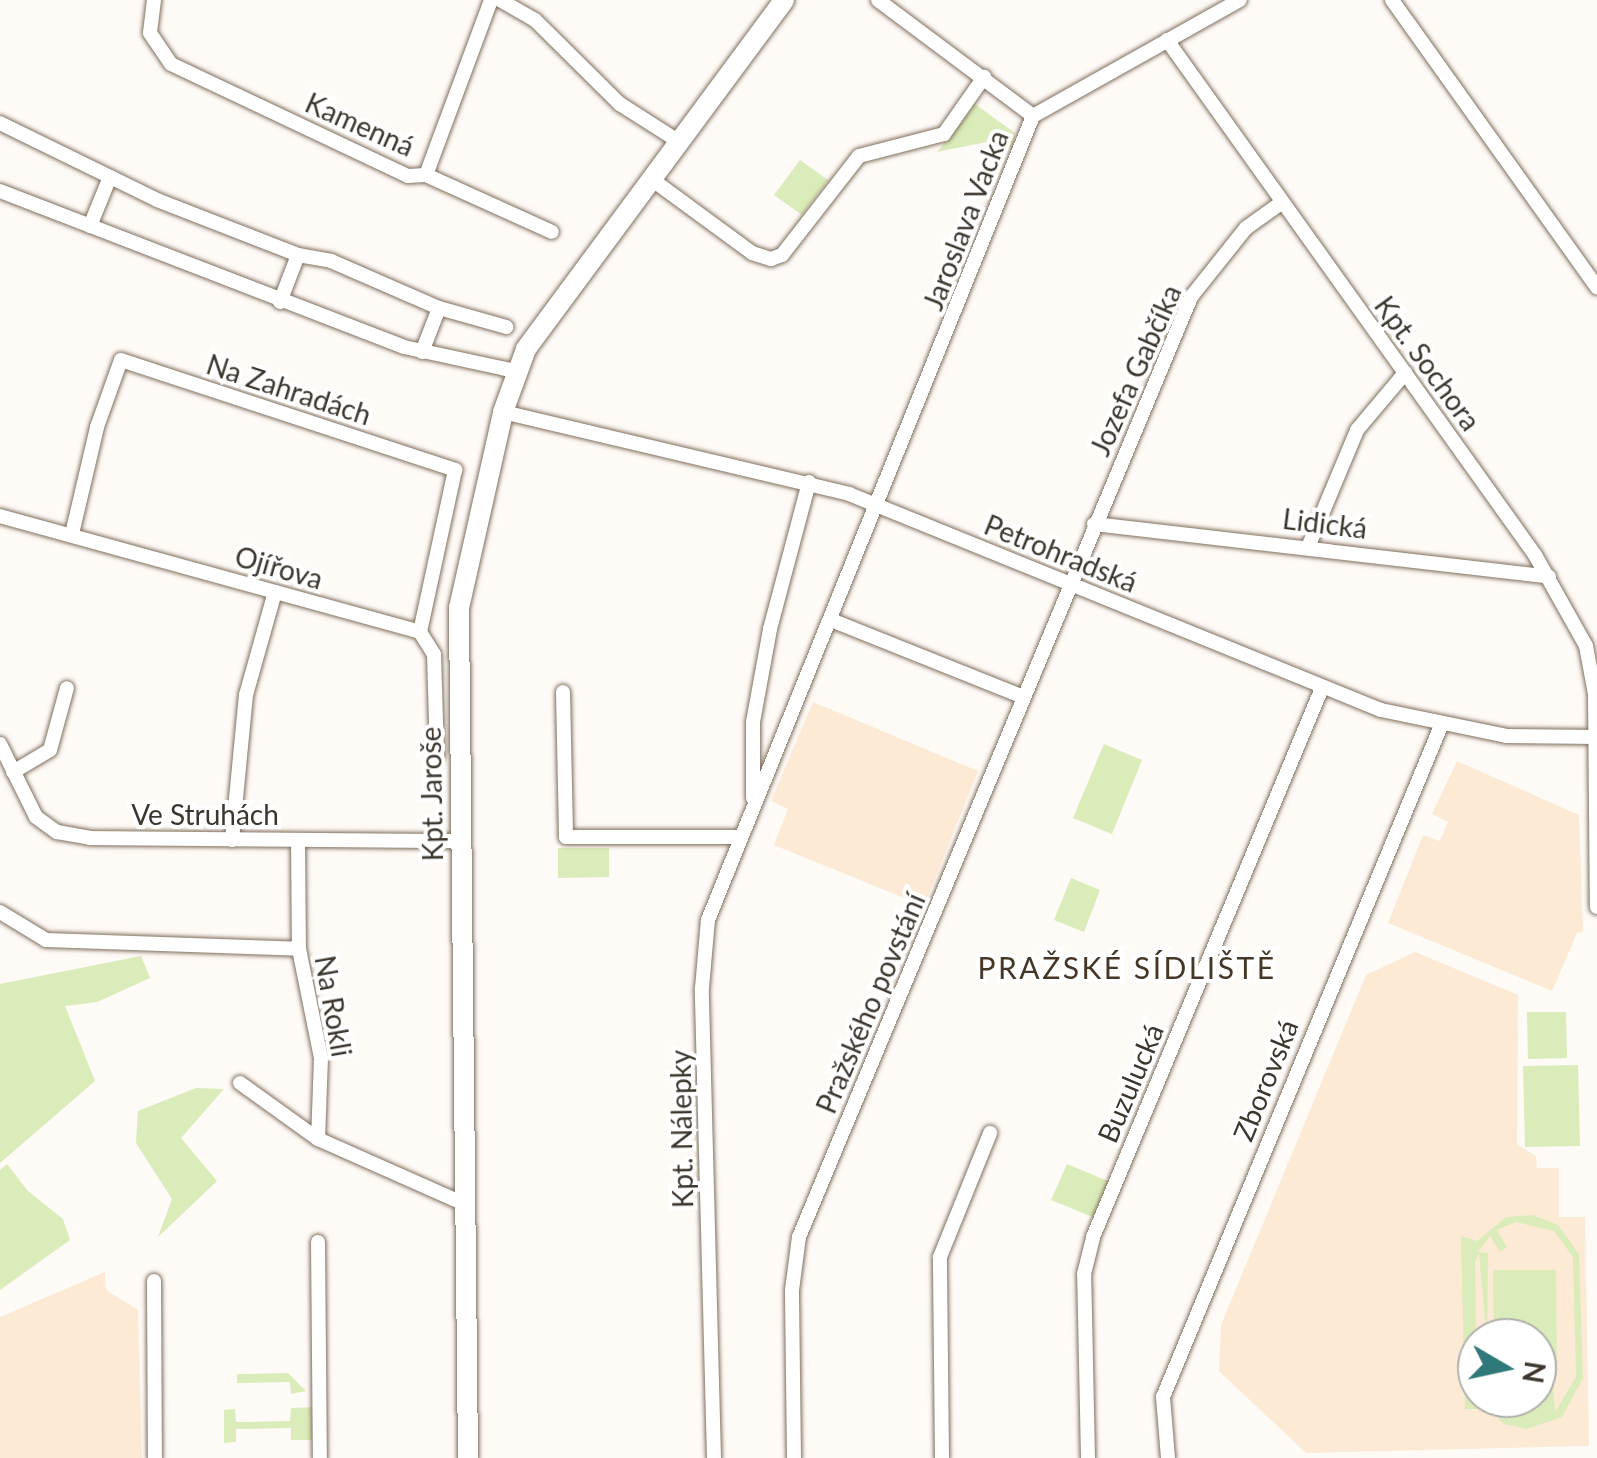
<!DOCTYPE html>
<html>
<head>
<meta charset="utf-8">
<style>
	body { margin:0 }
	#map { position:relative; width:1597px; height:1458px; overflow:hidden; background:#fefaf6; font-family:Lato,sans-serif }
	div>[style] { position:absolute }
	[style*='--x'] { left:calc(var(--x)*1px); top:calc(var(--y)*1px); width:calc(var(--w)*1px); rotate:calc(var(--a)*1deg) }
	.built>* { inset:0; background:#fdead4 }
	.green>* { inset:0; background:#daecb9 }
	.roads { filter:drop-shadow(0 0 2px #806f5c) drop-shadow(0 0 2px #806f5c) }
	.street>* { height:14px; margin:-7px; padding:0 7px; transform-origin:7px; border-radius:7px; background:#fff }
	.secondary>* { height:20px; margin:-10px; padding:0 10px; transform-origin:10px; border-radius:10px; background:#fff }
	span { translate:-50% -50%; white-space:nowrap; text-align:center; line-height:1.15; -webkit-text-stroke:8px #fff; paint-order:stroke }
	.street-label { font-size:28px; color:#3d362d }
	.neighbourhood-label { font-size:30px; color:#453726; letter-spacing:2.5px }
	.north { position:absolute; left:1457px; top:1318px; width:100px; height:100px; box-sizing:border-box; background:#fff; border:2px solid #b1afab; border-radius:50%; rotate:99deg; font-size:28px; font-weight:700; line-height:40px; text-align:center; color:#3d362d }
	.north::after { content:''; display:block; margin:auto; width:35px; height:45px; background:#30797a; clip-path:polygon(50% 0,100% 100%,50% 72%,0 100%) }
</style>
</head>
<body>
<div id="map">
	<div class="built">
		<div style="clip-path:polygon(813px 702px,978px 771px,924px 906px,774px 845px,788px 809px,771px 801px)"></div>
		<div style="clip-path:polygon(1457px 761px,1579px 815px,1583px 932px,1577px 933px,1552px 991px,1388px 923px,1423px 835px,1440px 841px,1448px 822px,1432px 814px)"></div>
		<div style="clip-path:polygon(evenodd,1415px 952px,1518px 995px,1517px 1144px,1536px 1156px,1537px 1168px,1559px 1168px,1559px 1217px,1585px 1217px,1589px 1446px,1306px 1453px,1219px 1371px,1221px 1325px,1366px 975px,1415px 952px,1477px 1338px,1537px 1338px,1537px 1398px,1477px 1398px,1477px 1338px)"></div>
		<div style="clip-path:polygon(105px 1272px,106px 1290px,138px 1310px,142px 1458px,0 1458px,0 1317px)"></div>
	</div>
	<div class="green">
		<div style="clip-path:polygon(975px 104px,1015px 133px,1012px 156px,1007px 138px,937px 152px)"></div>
		<div style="clip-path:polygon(800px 160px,828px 180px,802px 215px,774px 195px)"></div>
		<div style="clip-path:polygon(1104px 744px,1142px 760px,1112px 834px,1073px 818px)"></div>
		<div style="clip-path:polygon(558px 848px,609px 848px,609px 877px,558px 878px)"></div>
		<div style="clip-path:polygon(1071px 878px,1100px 890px,1084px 932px,1054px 920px)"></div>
		<div style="clip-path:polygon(141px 956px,150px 978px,97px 1002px,65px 1006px,95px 1081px,0 1163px,0 984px)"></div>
		<div style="clip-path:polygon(1527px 1012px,1566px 1012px,1567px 1058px,1528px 1059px)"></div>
		<div style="clip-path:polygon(1578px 1065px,1580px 1146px,1525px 1147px,1523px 1066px)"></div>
		<div style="clip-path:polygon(196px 1088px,224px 1089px,181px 1138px,217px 1181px,158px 1237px,172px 1199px,136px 1143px,138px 1111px)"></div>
		<div style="clip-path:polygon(7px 1164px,28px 1191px,63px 1219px,70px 1240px,0 1290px,0 1170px)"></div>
		<div style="clip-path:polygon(1067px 1164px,1110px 1182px,1095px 1218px,1051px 1200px)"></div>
		<div style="clip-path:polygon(evenodd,1533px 1215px,1558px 1225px,1579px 1254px,1583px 1378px,1562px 1417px,1527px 1429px,1504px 1424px,1479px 1401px,1478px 1409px,1465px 1409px,1461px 1236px,1477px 1241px,1506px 1217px,1533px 1215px,1516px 1222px,1554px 1231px,1573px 1257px,1576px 1377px,1555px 1412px,1553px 1381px,1537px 1382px,1537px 1398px,1503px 1398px,1502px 1414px,1487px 1398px,1477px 1398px,1475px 1261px,1479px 1254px,1487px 1338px,1488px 1253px,1478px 1252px,1490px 1236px,1500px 1252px,1507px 1247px,1497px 1230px,1516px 1222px)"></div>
		<div style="clip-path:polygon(1493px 1270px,1556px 1270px,1557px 1376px,1537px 1377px,1537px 1338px,1494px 1338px)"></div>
		<div style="clip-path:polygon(288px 1373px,306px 1391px,291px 1394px,290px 1382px,237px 1383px,237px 1374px)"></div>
		<div style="clip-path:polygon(315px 1407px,315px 1440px,291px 1440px,291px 1428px,236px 1429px,236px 1442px,224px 1443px,224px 1410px,235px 1409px,236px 1422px,290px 1421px,291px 1408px)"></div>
	</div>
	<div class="roads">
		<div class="street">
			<div style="--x:154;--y:0;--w:33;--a:97"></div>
			<div style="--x:150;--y:33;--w:37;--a:56"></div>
			<div style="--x:171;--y:64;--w:262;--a:25.3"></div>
			<div style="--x:408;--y:176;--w:18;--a:-3"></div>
			<div style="--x:426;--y:175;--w:187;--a:-69.6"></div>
			<div style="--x:500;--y:0;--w:40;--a:29.7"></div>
			<div style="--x:535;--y:20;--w:120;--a:44.7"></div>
			<div style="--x:620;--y:104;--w:69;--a:32.5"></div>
			<div style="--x:878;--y:0;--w:194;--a:36.8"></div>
			<div style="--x:1392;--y:0;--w:353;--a:54.5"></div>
			<div style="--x:1167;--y:40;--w:633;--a:54.45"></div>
			<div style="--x:1535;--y:555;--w:104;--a:60.7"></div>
			<div style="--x:1586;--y:646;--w:49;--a:79.4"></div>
			<div style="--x:1595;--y:694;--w:213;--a:89.5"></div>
			<div style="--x:0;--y:123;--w:175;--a:26.1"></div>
			<div style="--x:157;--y:200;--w:151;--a:21.3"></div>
			<div style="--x:298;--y:255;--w:34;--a:10"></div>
			<div style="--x:331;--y:261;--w:118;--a:23.5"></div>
			<div style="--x:439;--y:308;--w:70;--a:15.8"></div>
			<div style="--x:426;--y:175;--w:138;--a:24.3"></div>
			<div style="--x:650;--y:178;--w:127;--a:36.3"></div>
			<div style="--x:752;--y:253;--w:20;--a:18"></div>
			<div style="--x:771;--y:259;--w:12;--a:-20"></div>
			<div style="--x:782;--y:255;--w:125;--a:-52.1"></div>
			<div style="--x:859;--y:156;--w:88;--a:-14.5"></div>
			<div style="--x:944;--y:134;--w:70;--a:-54.9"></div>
			<div style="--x:0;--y:191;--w:433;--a:21.1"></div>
			<div style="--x:404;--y:347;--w:114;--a:12.2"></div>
			<div style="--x:90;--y:226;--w:53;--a:-67.8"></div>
			<div style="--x:280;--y:302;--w:50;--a:-69"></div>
			<div style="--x:422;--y:352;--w:47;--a:-68.9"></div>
			<div style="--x:503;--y:412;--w:356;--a:13.3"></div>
			<div style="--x:849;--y:494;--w:574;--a:22.1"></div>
			<div style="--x:1381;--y:710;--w:128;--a:11.7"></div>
			<div style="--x:1506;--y:736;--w:91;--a:0.6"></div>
			<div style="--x:0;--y:516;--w:436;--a:15.4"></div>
			<div style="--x:420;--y:632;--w:26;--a:58"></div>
			<div style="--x:434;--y:654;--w:103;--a:88.3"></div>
			<div style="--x:1094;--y:524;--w:458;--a:6.6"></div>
			<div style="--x:72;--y:534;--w:110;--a:-76.8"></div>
			<div style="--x:97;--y:427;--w:71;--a:-70.3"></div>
			<div style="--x:121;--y:360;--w:352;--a:18.2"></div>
			<div style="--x:455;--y:470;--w:166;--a:102.2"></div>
			<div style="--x:1309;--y:545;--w:125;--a:-67.3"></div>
			<div style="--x:1357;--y:430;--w:75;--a:-49.9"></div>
			<div style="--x:831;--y:620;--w:208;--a:21.8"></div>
			<div style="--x:563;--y:692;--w:145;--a:88.8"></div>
			<div style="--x:566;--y:837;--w:175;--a:0"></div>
			<div style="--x:0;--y:744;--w:81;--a:63.7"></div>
			<div style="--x:36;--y:817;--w:26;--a:36"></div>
			<div style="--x:57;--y:832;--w:34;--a:10"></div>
			<div style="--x:90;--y:838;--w:370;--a:0.5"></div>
			<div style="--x:13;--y:772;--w:43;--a:-30.7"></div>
			<div style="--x:50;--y:750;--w:64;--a:-74.7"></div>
			<div style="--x:753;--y:798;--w:76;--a:-90"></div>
			<div style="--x:753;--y:722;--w:95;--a:-79.6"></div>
			<div style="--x:770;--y:629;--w:152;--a:-75.1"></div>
			<div style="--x:232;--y:840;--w:146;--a:-84.5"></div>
			<div style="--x:246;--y:695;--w:107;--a:-74.3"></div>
			<div style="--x:298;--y:840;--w:109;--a:89.5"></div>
			<div style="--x:299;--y:949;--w:111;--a:78.6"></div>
			<div style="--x:321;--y:1058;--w:81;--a:92.1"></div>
			<div style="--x:0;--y:912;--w:54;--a:31.3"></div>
			<div style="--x:46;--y:940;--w:253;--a:2"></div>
			<div style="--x:240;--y:1083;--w:96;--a:35.7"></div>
			<div style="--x:318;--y:1139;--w:161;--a:23.9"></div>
			<div style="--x:318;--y:1242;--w:216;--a:89.5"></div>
			<div style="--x:154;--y:1281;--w:177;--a:89.7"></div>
			<div style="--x:714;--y:1458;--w:470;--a:-91.5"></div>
			<div style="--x:702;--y:988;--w:68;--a:-85"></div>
			<div style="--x:708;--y:920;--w:867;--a:-67.99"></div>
			<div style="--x:1033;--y:116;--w:237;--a:-29.3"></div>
			<div style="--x:794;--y:1458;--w:168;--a:-90.7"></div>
			<div style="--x:792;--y:1290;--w:53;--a:-82.5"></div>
			<div style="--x:799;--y:1237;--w:1018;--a:-67.36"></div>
			<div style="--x:1191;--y:297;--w:88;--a:-51.4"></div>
			<div style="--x:1246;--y:228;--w:43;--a:-35.5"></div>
			<div style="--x:942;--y:1458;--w:201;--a:-90.6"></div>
			<div style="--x:940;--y:1257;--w:134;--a:-68"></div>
			<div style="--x:1088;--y:1458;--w:184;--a:-91.2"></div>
			<div style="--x:1084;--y:1274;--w:38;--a:-76"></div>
			<div style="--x:1093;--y:1237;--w:595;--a:-67.36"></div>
			<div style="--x:1168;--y:1458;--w:61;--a:-94.7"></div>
			<div style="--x:1163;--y:1397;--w:726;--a:-67.5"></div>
		</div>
		<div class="secondary">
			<div style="--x:468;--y:1458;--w:850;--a:-90.61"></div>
			<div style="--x:459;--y:608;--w:201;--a:-77.3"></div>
			<div style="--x:503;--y:412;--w:67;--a:-69.9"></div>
			<div style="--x:526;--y:349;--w:434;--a:-53.5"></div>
		</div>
	</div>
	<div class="street-label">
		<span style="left:360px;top:124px;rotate:24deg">Kamenná</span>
		<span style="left:965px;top:220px;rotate:-69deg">Jaroslava Vacka</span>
		<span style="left:1428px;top:363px;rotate:54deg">Kpt. Sochora</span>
		<span style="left:1135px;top:370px;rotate:-66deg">Jozefa Gabčíka</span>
		<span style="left:289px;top:389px;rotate:18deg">Na Zahradách</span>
		<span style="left:1325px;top:523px;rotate:7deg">Lidická</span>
		<span style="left:1061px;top:553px;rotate:22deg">Petrohradská</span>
		<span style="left:279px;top:567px;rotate:16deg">Ojířova</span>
		<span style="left:431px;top:794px;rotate:-91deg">Kpt. Jaroše</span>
		<span style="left:205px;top:814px">Ve Struhách</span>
		<span style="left:870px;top:1003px;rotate:-67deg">Pražského povstání</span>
		<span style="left:334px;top:1006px;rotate:80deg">Na Rokli</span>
		<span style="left:1265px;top:1080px;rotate:-68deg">Zborovská</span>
		<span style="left:1130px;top:1083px;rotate:-67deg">Buzulucká</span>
		<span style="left:681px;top:1129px;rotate:-91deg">Kpt. Nálepky</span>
	</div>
	<div class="neighbourhood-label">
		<span style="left:1127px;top:967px">PRAŽSKÉ SÍDLIŠTĚ</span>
	</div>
	<div class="north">N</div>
</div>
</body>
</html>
